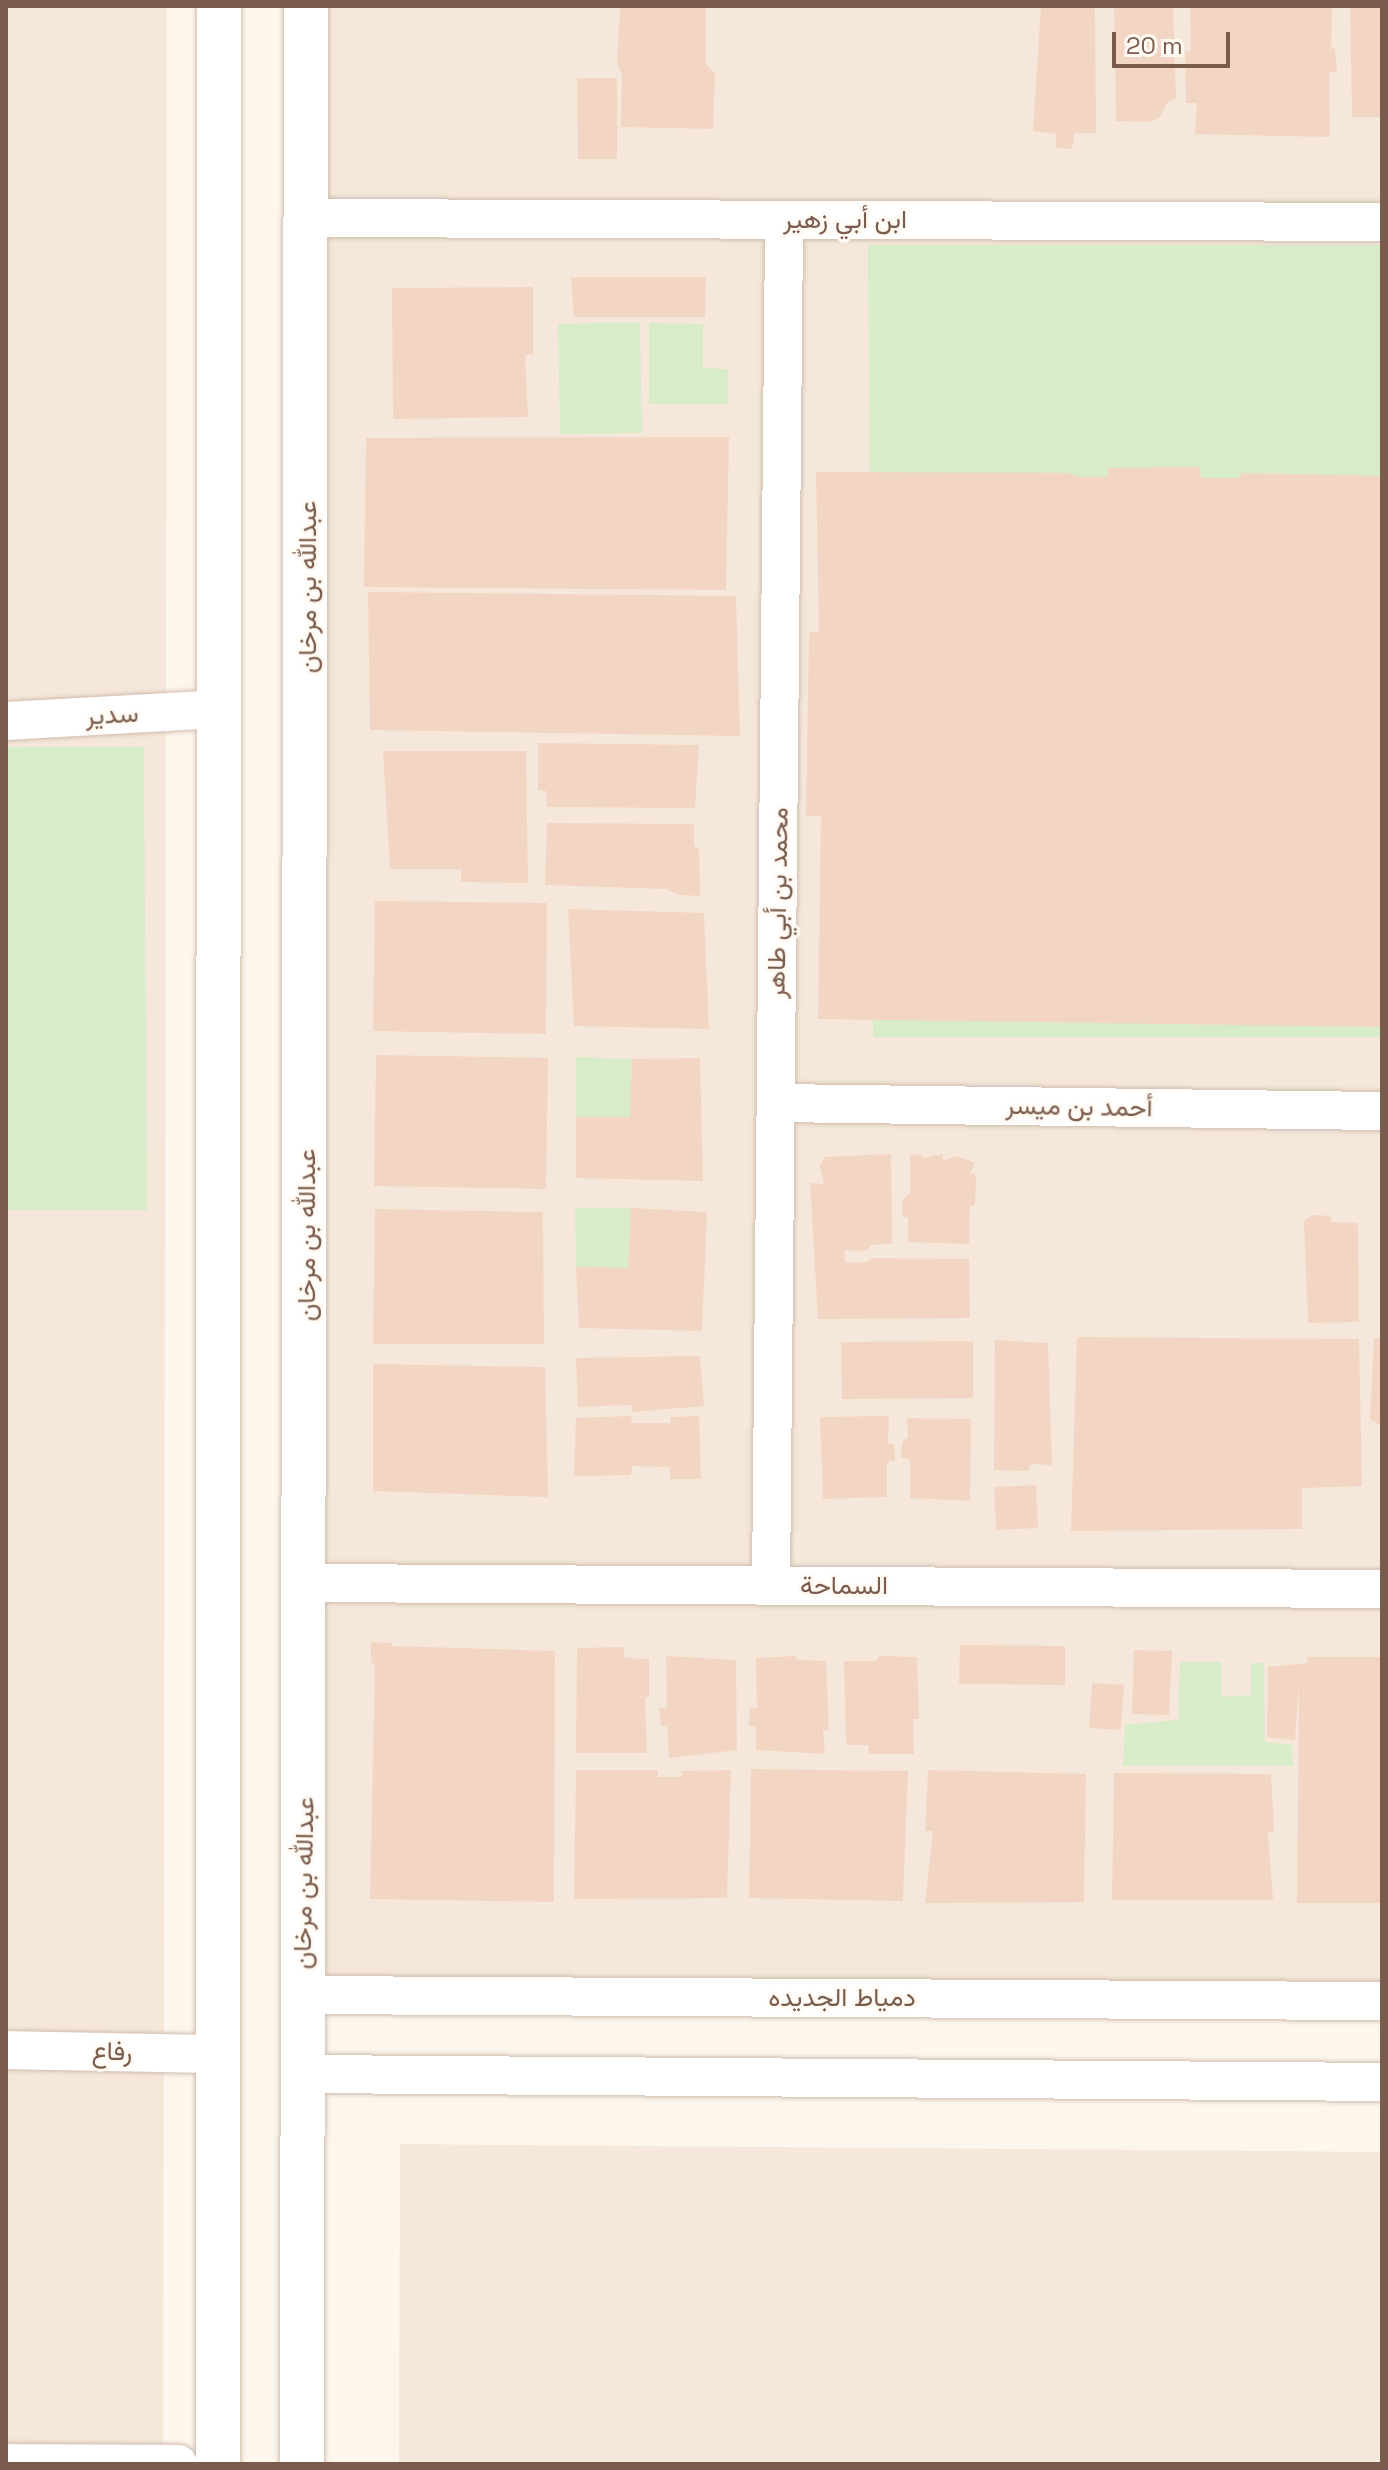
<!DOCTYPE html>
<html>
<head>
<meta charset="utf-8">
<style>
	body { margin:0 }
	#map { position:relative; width:1388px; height:2470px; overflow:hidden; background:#fdf6ec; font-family:"Space Grotesk",Vazirmatn,sans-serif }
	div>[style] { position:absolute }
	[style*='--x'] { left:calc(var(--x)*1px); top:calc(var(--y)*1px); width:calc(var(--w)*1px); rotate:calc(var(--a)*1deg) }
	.residential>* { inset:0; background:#f5e8da }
	.green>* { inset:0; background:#d8ecc9 }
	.building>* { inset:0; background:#f3d5c3 }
	.roads { filter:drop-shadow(0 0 2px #d1beb0) drop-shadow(0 0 2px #d1beb0) }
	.minor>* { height:38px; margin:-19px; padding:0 19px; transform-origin:19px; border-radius:19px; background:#fff }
	.tertiary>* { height:44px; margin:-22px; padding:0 22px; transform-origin:22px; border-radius:22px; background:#fff }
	span { translate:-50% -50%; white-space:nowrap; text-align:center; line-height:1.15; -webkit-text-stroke:6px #fffaf3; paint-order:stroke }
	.street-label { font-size:26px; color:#7a5c4d }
	.frame { position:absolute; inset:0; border:8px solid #7a5c4d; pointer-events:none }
	.scale { position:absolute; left:1112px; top:32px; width:118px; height:36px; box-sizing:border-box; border:4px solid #7a5c4d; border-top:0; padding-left:10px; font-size:24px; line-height:28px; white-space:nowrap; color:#7a5c4d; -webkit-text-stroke:6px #fffaf3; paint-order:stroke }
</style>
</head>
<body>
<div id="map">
	<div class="residential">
		<div style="clip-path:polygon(6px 6px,167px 6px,163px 2464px,6px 2464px)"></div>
		<div style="clip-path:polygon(326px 6px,1382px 6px,1382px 1984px,316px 1980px)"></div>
		<div style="clip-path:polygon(400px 2144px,1382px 2152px,1382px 2464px,399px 2464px)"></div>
	</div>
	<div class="green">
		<div style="clip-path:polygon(868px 245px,1382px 245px,1382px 1037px,873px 1037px)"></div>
		<div style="clip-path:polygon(640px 322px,642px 433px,560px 434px,558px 324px)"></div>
		<div style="clip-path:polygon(649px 323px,703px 324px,703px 368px,728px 369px,728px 404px,649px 404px)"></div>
		<div style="clip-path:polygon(6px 747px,144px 747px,147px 1210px,6px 1210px)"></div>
		<div style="clip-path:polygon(576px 1057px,632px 1059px,630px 1117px,576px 1117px)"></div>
		<div style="clip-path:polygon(575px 1208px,631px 1208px,628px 1268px,576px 1267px)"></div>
		<div style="clip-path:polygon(1180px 1662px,1221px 1662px,1221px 1697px,1251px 1695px,1251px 1663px,1264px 1663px,1265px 1742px,1292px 1745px,1293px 1766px,1123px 1766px,1125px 1725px,1178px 1720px)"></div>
	</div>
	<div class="building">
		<div style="clip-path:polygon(620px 6px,706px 6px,706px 64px,715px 74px,713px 129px,621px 127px,622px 73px,617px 64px)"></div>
		<div style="clip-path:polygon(1041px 6px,1095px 6px,1096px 133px,1075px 133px,1072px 149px,1056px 148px,1056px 134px,1033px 131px)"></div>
		<div style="clip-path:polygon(1114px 6px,1173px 6px,1176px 99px,1168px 102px,1159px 118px,1149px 122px,1116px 121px)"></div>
		<div style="clip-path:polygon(1190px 6px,1332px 6px,1331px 49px,1335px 48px,1337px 71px,1329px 73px,1330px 137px,1195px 134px,1197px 103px,1186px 103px,1185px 53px,1191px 49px)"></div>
		<div style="clip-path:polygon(1350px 6px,1382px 6px,1382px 117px,1352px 117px)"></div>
		<div style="clip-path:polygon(577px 78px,617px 78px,617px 159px,578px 159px)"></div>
		<div style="clip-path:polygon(571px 277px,706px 277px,705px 317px,574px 317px)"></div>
		<div style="clip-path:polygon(533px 287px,533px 355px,525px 355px,528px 417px,393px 419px,392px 288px)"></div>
		<div style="clip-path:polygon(729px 437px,726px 590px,364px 587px,366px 438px)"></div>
		<div style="clip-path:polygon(1200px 467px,1201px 478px,1240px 478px,1241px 473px,1382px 476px,1382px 1027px,818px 1019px,821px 816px,806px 816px,809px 632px,819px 632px,816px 472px,1070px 473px,1078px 477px,1107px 477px,1108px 468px)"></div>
		<div style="clip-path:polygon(368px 592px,736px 596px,740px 736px,370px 730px)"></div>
		<div style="clip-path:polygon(538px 743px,699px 745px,695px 808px,547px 807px,546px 791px,538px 790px)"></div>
		<div style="clip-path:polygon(383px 751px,526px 751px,528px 883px,461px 882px,461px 869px,390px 869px)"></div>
		<div style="clip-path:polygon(547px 823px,694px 824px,694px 846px,699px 849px,700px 896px,679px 895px,666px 889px,545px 885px)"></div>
		<div style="clip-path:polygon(375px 901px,547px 903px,546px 1034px,373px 1031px)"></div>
		<div style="clip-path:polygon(568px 909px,704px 913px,709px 1029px,574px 1026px)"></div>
		<div style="clip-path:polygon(376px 1055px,548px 1058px,546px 1189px,374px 1186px)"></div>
		<div style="clip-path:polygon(700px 1058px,703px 1181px,576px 1178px,576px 1117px,630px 1117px,632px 1059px)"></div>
		<div style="clip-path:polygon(891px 1154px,892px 1244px,871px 1245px,866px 1251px,845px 1250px,845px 1263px,867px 1262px,872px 1258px,969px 1259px,970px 1318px,818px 1319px,810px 1183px,824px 1184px,820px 1166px,824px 1157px)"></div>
		<div style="clip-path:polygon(918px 1154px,924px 1158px,943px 1154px,942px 1159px,945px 1160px,957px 1156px,975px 1163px,970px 1173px,975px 1173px,976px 1181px,975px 1205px,970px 1207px,969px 1244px,908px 1242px,908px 1218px,902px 1216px,902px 1200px,910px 1193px,910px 1155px)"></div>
		<div style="clip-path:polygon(631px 1208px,707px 1212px,702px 1331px,579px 1328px,576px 1267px,628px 1268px)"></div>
		<div style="clip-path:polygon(375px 1209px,543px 1212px,544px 1344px,373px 1344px)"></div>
		<div style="clip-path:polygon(1313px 1215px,1331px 1216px,1331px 1222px,1358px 1223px,1359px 1322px,1308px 1323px,1304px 1221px)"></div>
		<div style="clip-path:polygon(1077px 1337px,1359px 1339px,1362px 1486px,1302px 1488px,1302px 1529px,1071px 1531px)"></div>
		<div style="clip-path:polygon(1374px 1338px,1382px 1339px,1382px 1426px,1370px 1419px)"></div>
		<div style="clip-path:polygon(995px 1340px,1048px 1343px,1052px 1465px,1031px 1464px,1028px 1471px,994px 1470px)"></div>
		<div style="clip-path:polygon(973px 1341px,973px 1398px,842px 1399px,841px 1342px)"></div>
		<div style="clip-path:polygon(700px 1356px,704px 1406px,632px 1412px,632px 1405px,578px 1407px,576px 1358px)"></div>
		<div style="clip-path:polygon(373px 1364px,545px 1367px,548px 1497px,373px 1491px)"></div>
		<div style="clip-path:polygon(631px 1416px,632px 1423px,671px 1423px,670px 1417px,699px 1416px,701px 1479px,670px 1479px,670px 1467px,632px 1466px,631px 1475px,574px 1476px,576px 1418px)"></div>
		<div style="clip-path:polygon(889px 1416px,888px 1443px,894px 1445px,895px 1461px,887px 1462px,887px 1497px,823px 1499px,820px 1417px)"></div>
		<div style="clip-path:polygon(907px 1418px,971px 1419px,970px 1501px,910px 1498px,910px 1459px,901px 1458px,902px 1442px,908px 1437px)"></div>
		<div style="clip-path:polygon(1036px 1485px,1038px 1528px,996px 1530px,994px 1487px)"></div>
		<div style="clip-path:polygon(371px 1642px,392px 1643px,392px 1646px,555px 1651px,554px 1902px,370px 1899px,375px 1664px,371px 1663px)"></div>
		<div style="clip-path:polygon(960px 1645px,1065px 1646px,1065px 1685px,959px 1684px)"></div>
		<div style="clip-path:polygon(623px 1647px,625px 1658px,649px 1659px,649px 1697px,645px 1697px,647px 1753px,576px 1753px,577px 1648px)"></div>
		<div style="clip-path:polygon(1134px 1650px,1172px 1651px,1169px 1715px,1132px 1714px)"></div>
		<div style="clip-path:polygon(666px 1656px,736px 1660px,737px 1750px,669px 1758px,667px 1725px,661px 1726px,659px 1708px,667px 1707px)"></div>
		<div style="clip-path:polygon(796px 1656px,797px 1660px,826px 1661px,829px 1730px,823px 1730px,825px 1754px,756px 1750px,756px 1727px,749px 1726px,750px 1707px,757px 1708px,756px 1658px)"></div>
		<div style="clip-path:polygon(879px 1656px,917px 1657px,919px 1719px,913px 1719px,914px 1754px,869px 1754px,868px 1745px,846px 1745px,844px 1661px,876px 1661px)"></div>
		<div style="clip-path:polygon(1307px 1657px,1382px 1657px,1382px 1903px,1297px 1903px,1299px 1685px,1295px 1740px,1267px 1737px,1268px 1667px,1308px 1663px)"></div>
		<div style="clip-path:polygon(1092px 1683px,1124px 1685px,1121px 1730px,1089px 1728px)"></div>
		<div style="clip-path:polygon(751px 1769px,908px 1771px,903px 1901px,749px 1898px)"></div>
		<div style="clip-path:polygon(576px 1770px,658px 1770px,658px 1777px,682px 1777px,682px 1771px,731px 1770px,727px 1898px,574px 1899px)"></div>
		<div style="clip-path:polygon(928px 1770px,1086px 1774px,1084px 1902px,925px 1903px,933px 1831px,925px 1831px)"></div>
		<div style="clip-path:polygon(1114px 1773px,1271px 1774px,1274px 1832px,1268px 1833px,1273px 1900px,1112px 1900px)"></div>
	</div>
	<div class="roads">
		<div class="minor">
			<div style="--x:309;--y:218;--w:1073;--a:0.21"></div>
			<div style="--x:6;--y:721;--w:212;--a:-3.2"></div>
			<div style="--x:776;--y:1103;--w:606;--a:0.76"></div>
			<div style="--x:306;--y:1583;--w:1076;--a:0.32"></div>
			<div style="--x:771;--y:1586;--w:1366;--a:-89.45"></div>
			<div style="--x:302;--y:1995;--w:1080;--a:0.32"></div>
			<div style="--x:6;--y:2050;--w:212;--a:1.1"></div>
			<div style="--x:303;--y:2074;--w:1079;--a:0.42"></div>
			<div style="--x:6;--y:2463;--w:172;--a:0.3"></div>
		</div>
		<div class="tertiary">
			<div style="--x:218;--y:2464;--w:2458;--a:-89.98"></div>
			<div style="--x:302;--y:2464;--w:2458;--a:-89.91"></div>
		</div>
	</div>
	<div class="street-label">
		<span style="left:845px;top:220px">ابن أبي زهير</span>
		<span style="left:308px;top:587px;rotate:-90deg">عبدالله بن مرخان</span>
		<span style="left:112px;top:715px;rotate:-3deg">سدير</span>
		<span style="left:778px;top:903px;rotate:-89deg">محمد بن أبي طاهر</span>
		<span style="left:1079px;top:1107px;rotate:1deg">أحمد بن ميسر</span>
		<span style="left:307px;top:1235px;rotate:-90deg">عبدالله بن مرخان</span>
		<span style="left:844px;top:1586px">السماحة</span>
		<span style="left:304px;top:1883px;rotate:-89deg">عبدالله بن مرخان</span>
		<span style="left:842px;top:1998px">دمياط الجديده</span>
		<span style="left:112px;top:2052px;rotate:1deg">رفاع</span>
	</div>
	<div class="frame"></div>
	<div class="scale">20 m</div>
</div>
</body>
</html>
